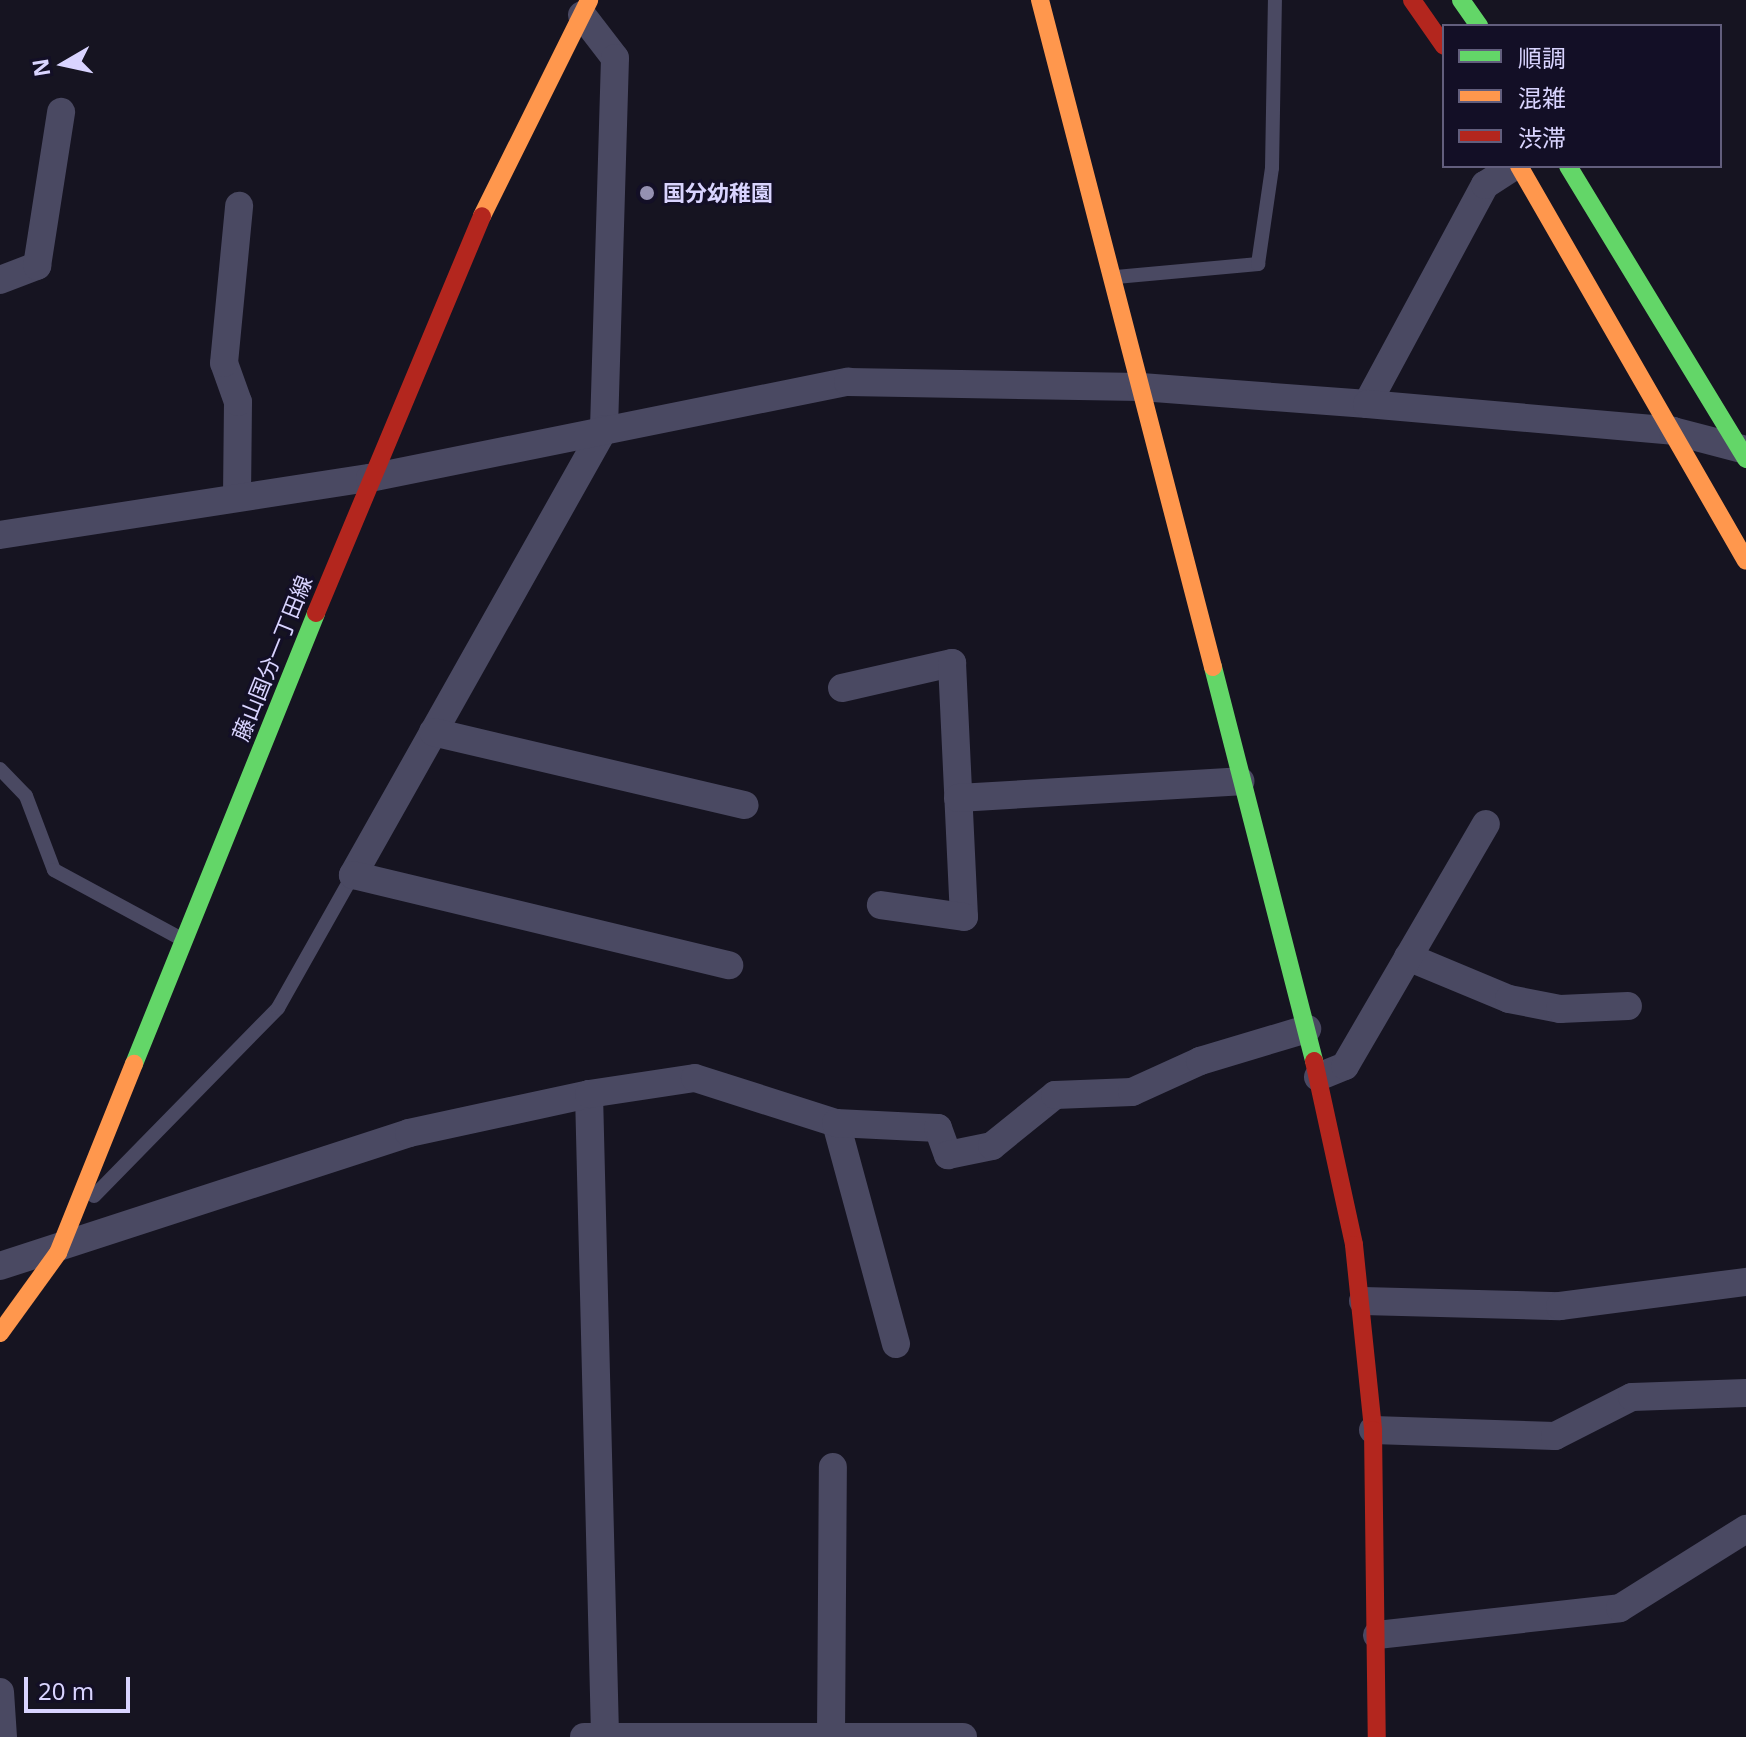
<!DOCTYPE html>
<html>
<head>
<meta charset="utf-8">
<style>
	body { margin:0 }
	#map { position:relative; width:1746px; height:1737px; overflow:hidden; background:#161421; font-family:"Noto Sans","Noto Sans JP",sans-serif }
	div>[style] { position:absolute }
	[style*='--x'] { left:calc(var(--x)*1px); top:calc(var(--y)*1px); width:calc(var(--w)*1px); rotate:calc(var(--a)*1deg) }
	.lane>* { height:14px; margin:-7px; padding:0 7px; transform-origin:7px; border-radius:7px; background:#4a4962 }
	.street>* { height:28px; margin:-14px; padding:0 14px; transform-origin:14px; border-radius:14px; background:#4a4962 }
	.fast>* { height:18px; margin:-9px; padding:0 9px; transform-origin:9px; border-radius:9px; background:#63d668 }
	.slow>* { height:18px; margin:-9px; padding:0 9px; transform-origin:9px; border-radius:9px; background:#ff974d }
	.jam>* { height:18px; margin:-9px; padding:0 9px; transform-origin:9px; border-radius:9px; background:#b3261e }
	.dots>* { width:22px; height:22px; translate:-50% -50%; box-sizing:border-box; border:4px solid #130f26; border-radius:50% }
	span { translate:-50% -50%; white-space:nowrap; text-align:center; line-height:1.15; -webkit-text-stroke:6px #130f26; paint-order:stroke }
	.poi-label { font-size:22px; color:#d9d4ff; font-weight:700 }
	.left { translate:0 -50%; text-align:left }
	.street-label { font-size:22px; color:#d9d4ff }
	.legend { position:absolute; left:1442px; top:24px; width:280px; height:144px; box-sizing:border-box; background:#130f26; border:2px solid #625e7d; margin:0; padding:10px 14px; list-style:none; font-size:24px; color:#d9d4ff }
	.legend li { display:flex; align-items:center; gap:16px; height:40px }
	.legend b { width:40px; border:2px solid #625e7d }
	.north { position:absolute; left:24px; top:24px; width:80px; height:80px; -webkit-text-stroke:6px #130f26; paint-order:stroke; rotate:261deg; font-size:22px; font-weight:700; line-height:32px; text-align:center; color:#d9d4ff }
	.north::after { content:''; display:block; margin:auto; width:28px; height:36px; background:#d9d4ff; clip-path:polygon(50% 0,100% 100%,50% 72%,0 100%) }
	.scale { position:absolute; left:24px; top:1677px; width:106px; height:36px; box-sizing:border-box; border:4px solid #d9d4ff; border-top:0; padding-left:10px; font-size:24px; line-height:28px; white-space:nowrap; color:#d9d4ff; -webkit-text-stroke:6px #130f26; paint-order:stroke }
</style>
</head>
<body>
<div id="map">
	<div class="lane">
		<div style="--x:1116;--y:277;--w:143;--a:-5.2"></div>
		<div style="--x:1258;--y:264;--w:97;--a:-81.7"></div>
		<div style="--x:1272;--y:168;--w:168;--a:-89"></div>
		<div style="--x:0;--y:769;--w:37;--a:46"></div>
		<div style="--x:26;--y:796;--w:79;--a:69.3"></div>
		<div style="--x:54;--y:870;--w:143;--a:28.4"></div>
		<div style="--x:94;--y:1196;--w:263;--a:-45.6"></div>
		<div style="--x:278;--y:1008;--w:153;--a:-60.6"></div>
	</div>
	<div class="street">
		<div style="--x:582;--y:15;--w:54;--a:52.5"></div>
		<div style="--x:615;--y:58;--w:371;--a:91.7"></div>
		<div style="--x:604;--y:429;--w:512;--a:119.37"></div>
		<div style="--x:353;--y:875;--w:387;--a:13.5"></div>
		<div style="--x:0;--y:280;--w:40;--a:-21"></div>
		<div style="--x:37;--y:266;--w:156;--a:-81.1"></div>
		<div style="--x:1367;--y:404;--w:249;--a:-61.7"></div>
		<div style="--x:1485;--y:185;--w:35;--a:-33"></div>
		<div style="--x:237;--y:497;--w:95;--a:-89.4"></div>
		<div style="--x:238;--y:402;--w:41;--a:-109.7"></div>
		<div style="--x:224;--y:363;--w:158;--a:-84.5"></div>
		<div style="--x:0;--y:535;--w:374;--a:-8.8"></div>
		<div style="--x:370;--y:478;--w:488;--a:-11.4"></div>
		<div style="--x:848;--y:382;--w:293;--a:1"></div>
		<div style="--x:1141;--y:387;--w:227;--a:4.3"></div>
		<div style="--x:1367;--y:404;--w:307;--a:5"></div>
		<div style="--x:1673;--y:431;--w:75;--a:14.6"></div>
		<div style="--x:842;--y:688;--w:113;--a:-12.8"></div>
		<div style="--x:952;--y:663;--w:254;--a:87.3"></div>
		<div style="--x:964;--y:917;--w:84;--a:-171.8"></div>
		<div style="--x:433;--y:732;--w:320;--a:13.2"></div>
		<div style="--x:958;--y:798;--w:283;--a:-3.4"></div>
		<div style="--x:1408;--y:957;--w:109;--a:22.6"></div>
		<div style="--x:1509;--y:999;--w:52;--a:11.1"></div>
		<div style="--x:1560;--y:1009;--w:68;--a:-2.5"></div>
		<div style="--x:1318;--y:1077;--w:29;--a:-22"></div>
		<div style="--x:1345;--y:1066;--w:280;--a:-59.8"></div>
		<div style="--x:589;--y:1094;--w:639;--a:88.57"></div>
		<div style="--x:836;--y:1123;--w:229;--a:74.8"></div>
		<div style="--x:0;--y:1266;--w:430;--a:-18"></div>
		<div style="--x:409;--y:1133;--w:184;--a:-12.2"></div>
		<div style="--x:589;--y:1094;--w:107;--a:-8.6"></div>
		<div style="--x:695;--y:1078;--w:148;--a:17.7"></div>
		<div style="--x:836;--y:1123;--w:102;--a:2.8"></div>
		<div style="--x:938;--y:1128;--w:29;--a:70"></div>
		<div style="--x:948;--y:1155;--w:45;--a:-11.6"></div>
		<div style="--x:992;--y:1146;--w:81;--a:-39"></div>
		<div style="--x:1055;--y:1095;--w:77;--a:-2.2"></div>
		<div style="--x:1132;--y:1092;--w:75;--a:-24.5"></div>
		<div style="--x:1200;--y:1061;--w:112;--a:-16.7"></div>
		<div style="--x:1363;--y:1301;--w:197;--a:1.5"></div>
		<div style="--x:1560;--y:1306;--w:188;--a:-7.4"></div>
		<div style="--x:1373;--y:1430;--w:182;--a:1.9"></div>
		<div style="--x:1555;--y:1436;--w:86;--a:-26.9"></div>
		<div style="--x:1632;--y:1397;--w:114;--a:-2"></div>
		<div style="--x:1377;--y:1635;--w:244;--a:-6.3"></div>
		<div style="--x:1620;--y:1608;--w:149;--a:-32.1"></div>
		<div style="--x:0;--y:1692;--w:45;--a:86.2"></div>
		<div style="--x:831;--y:1736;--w:269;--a:-89.6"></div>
		<div style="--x:584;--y:1737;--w:379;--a:0"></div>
	</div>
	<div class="fast">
		<div style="--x:1461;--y:0;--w:32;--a:55"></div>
		<div style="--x:1568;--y:166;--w:343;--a:58.7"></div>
		<div style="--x:1213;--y:667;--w:407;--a:75.6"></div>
		<div style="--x:134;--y:1064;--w:486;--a:-68"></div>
	</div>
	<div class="slow">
		<div style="--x:1040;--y:0;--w:689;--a:75.46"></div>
		<div style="--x:1519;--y:166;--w:455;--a:60.1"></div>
		<div style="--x:482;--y:216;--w:241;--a:-63.6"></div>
		<div style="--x:0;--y:1333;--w:99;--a:-54.1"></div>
		<div style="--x:58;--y:1253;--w:204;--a:-68.1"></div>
	</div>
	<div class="jam">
		<div style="--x:1412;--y:0;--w:56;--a:55.2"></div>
		<div style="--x:316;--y:613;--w:430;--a:-67.3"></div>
		<div style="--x:1314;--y:1061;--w:188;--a:77.7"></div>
		<div style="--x:1354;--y:1245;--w:186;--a:84.1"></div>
		<div style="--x:1373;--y:1430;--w:307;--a:89.3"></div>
	</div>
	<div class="dots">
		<div style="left:647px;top:193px;background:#9591b1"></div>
	</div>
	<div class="poi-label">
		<span class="left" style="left:663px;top:193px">国分幼稚園</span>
	</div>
	<div class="street-label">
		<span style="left:272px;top:658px;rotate:-68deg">藤山国分一丁田線</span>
	</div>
	<ul class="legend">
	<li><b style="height:10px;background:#63d668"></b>順調</li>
	<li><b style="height:10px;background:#ff974d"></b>混雑</li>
	<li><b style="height:10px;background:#b3261e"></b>渋滞</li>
	</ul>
	<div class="north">N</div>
	<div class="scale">20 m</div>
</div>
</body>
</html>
